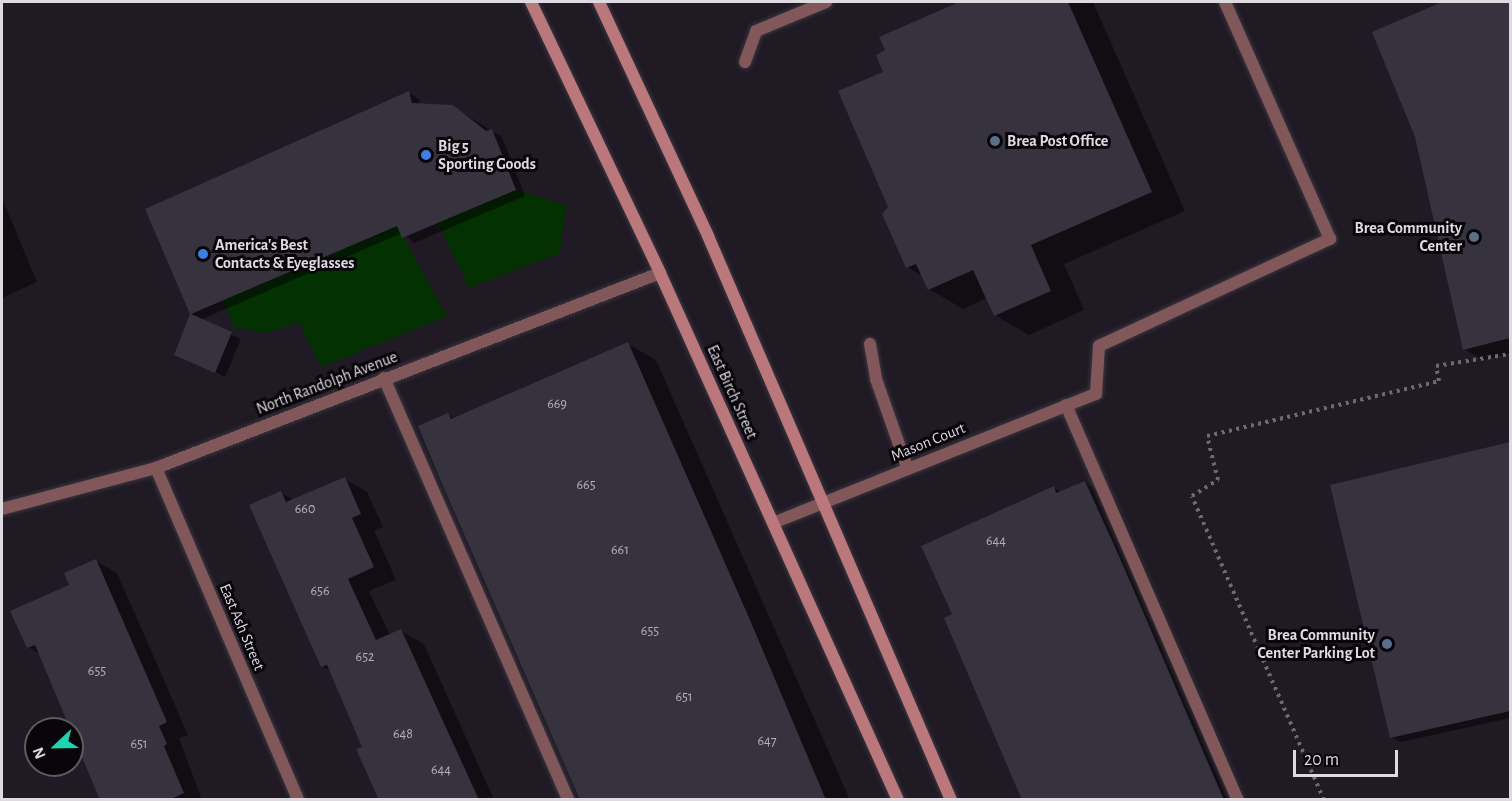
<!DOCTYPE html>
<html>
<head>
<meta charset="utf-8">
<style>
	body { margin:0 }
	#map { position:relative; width:1512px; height:801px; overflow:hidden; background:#1f1a24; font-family:"Alegreya Sans",sans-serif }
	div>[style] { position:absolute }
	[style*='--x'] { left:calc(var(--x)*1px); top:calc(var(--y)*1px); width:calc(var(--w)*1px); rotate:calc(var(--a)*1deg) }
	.green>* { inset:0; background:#043102 }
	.shadow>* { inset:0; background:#0007 }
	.building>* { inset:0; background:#37333e }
	.path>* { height:4px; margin-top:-2px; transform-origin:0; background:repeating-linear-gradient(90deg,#6d6971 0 3px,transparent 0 7.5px) }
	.roads { filter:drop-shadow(0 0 2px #3a353e) drop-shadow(0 0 2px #3a353e) }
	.lane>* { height:12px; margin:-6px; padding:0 6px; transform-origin:6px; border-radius:6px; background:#81575a }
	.street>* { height:12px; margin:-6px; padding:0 6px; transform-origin:6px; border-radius:6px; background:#81575a }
	.secondary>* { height:12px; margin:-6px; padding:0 6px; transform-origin:6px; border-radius:6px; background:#bb787c }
	.dots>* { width:16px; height:16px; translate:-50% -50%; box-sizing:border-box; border:3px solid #08060a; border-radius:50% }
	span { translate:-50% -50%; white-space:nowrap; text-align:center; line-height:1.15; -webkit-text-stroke:6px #08060a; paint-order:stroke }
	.number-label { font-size:14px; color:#b4b0b8 }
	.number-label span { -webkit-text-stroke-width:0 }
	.poi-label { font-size:16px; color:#dddae0; font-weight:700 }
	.left { translate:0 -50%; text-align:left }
	.right { translate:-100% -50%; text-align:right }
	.street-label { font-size:16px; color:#dddae0 }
	.frame { position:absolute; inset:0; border:3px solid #dddae0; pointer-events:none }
	.north { position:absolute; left:24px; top:717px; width:60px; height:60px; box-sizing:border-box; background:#08060a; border:2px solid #5d5b60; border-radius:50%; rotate:248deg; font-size:16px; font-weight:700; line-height:24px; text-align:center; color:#dddae0 }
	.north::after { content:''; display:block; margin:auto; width:21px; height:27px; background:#1ed5b0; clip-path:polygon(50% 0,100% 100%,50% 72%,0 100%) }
	.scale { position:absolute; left:1293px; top:750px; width:105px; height:27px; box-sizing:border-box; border:3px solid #dddae0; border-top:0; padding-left:8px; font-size:18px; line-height:21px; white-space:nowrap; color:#dddae0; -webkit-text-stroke:4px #08060a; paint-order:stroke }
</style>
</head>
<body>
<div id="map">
	<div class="green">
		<div style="clip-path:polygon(516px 190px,566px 205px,560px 253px,469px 288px,438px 223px)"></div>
		<div style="clip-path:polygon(397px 226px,447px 316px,321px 367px,299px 322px,266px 333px,234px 327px,223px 300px)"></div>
	</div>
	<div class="shadow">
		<div style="clip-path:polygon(963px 2px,1093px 2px,1185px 211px,1064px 264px,1084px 310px,1029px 335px,995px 315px,987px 298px,963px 309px,929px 289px,924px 277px,907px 267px,890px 207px,886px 51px,881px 37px)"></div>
		<div style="clip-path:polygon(1446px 2px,1510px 2px,1510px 353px,1483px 360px,1464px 349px,1416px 136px,1374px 33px)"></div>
		<div style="clip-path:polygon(409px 93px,419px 99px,420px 105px,453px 107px,502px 137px,525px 196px,414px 243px,402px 233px,200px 320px,241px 339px,225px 377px,176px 354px,192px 314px,147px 210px)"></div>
		<div style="clip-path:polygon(2px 198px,37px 282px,2px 298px)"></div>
		<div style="clip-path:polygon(628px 344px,656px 360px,850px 800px,581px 800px,448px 415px,455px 419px)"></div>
		<div style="clip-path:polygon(1510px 443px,1510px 718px,1401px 742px,1392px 737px,1331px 486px)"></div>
		<div style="clip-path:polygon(345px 479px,367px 492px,383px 527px,374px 530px,396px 580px,369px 591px,390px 635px,401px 631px,424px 644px,494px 800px,380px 800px,364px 748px,332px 672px,322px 666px,281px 493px,294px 500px)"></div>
		<div style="clip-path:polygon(1084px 482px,1116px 500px,1246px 800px,1024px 800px,954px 615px,1054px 488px,1061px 492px)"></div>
		<div style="clip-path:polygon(96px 561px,117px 573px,188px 735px,179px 738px,202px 800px,102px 800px,41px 655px,28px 647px,71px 586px)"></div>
	</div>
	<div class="building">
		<div style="clip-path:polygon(959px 2px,1068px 2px,1152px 192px,1031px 245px,1051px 291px,994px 316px,973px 270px,928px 290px,916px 264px,906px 268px,882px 214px,888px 207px,838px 91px,883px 72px,876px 55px,885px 50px,879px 37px)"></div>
		<div style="clip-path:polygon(1442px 2px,1510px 2px,1510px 338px,1463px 350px,1415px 137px,1372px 32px)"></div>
		<div style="clip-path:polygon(409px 91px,412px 103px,453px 105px,486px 131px,492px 129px,516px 190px,402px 238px,397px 226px,191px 314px,232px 332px,215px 373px,174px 355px,190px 314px,145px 209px)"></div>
		<div style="clip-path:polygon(628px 342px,750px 620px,826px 800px,580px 800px,443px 486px,418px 426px,448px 413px,451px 419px)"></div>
		<div style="clip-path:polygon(1510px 442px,1510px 711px,1390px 738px,1330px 485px)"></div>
		<div style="clip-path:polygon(345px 477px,361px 514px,352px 518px,374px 567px,348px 579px,376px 640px,401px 629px,479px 800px,379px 800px,356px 749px,362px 747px,327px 665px,321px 667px,249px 505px,281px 491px,286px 502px)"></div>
		<div style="clip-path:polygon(1085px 481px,1119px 556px,1224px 800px,1022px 800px,944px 618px,952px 614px,921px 546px,1054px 486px,1056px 493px)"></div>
		<div style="clip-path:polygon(96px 559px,167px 722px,159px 726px,167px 744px,164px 746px,184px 793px,169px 800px,100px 800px,35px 645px,27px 648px,10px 611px,69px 585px,64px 573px)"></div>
	</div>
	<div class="path">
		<div style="--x:1324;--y:800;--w:331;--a:-113.5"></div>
		<div style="--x:1192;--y:496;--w:31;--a:-32"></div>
		<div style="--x:1218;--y:480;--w:45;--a:-104"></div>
		<div style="--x:1207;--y:436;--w:238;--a:-13.3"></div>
		<div style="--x:1439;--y:381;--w:15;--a:-101"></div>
		<div style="--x:1436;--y:366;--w:75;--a:-9.2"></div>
	</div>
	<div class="roads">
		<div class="lane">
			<div style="--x:745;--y:62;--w:33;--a:-70"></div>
			<div style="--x:756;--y:31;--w:76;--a:-22.5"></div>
			<div style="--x:870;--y:344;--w:36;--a:80"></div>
			<div style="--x:876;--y:379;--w:93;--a:70.6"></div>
			<div style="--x:384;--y:378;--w:460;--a:66.4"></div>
			<div style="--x:1096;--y:394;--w:48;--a:-86.4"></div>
			<div style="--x:1099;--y:346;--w:255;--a:-24.9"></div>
			<div style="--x:1330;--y:239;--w:259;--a:-113.9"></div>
			<div style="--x:1066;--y:405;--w:431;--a:66.5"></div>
		</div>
		<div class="street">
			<div style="--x:156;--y:468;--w:361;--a:66.8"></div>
			<div style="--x:2;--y:509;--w:159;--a:-14.9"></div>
			<div style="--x:156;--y:468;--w:540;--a:-21.15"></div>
			<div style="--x:773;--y:523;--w:348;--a:-21.8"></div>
		</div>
		<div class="secondary">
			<div style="--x:531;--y:2;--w:300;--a:64.5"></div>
			<div style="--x:660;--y:273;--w:578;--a:65.7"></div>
			<div style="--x:599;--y:2;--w:258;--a:65"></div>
			<div style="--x:708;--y:236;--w:614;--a:66.69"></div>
		</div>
	</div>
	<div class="dots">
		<div style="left:995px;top:141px;background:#5c6f8a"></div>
		<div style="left:426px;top:155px;background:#3f7fe0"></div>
		<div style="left:1474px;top:237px;background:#5c6f8a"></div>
		<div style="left:203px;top:254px;background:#3f7fe0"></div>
		<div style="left:1387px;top:644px;background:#5c6f8a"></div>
	</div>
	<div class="number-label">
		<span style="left:557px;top:404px">669</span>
		<span style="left:586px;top:485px">665</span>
		<span style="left:305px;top:509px">660</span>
		<span style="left:996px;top:541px">644</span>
		<span style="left:620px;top:550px">661</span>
		<span style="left:320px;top:591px">656</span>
		<span style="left:650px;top:631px">655</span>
		<span style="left:365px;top:657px">652</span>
		<span style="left:97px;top:671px">655</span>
		<span style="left:684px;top:697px">651</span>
		<span style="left:403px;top:734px">648</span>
		<span style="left:767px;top:741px">647</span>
		<span style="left:139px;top:744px">651</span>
		<span style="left:441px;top:770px">644</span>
	</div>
	<div class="poi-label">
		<span class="left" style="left:1007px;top:141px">Brea Post Office</span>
		<span class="left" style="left:438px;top:155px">Big 5<br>Sporting Goods</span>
		<span class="right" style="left:1462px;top:237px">Brea Community<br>Center</span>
		<span class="left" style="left:215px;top:254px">America's Best<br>Contacts &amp; Eyeglasses</span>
		<span class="right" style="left:1375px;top:644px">Brea Community<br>Center Parking Lot</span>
	</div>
	<div class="street-label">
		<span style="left:327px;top:383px;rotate:-21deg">North Randolph Avenue</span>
		<span style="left:732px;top:392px;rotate:66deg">East Birch Street</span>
		<span style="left:928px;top:442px;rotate:-22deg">Mason Court</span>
		<span style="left:242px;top:627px;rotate:67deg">East Ash Street</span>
	</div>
	<div class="frame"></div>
	<div class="north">N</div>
	<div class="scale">20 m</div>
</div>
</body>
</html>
